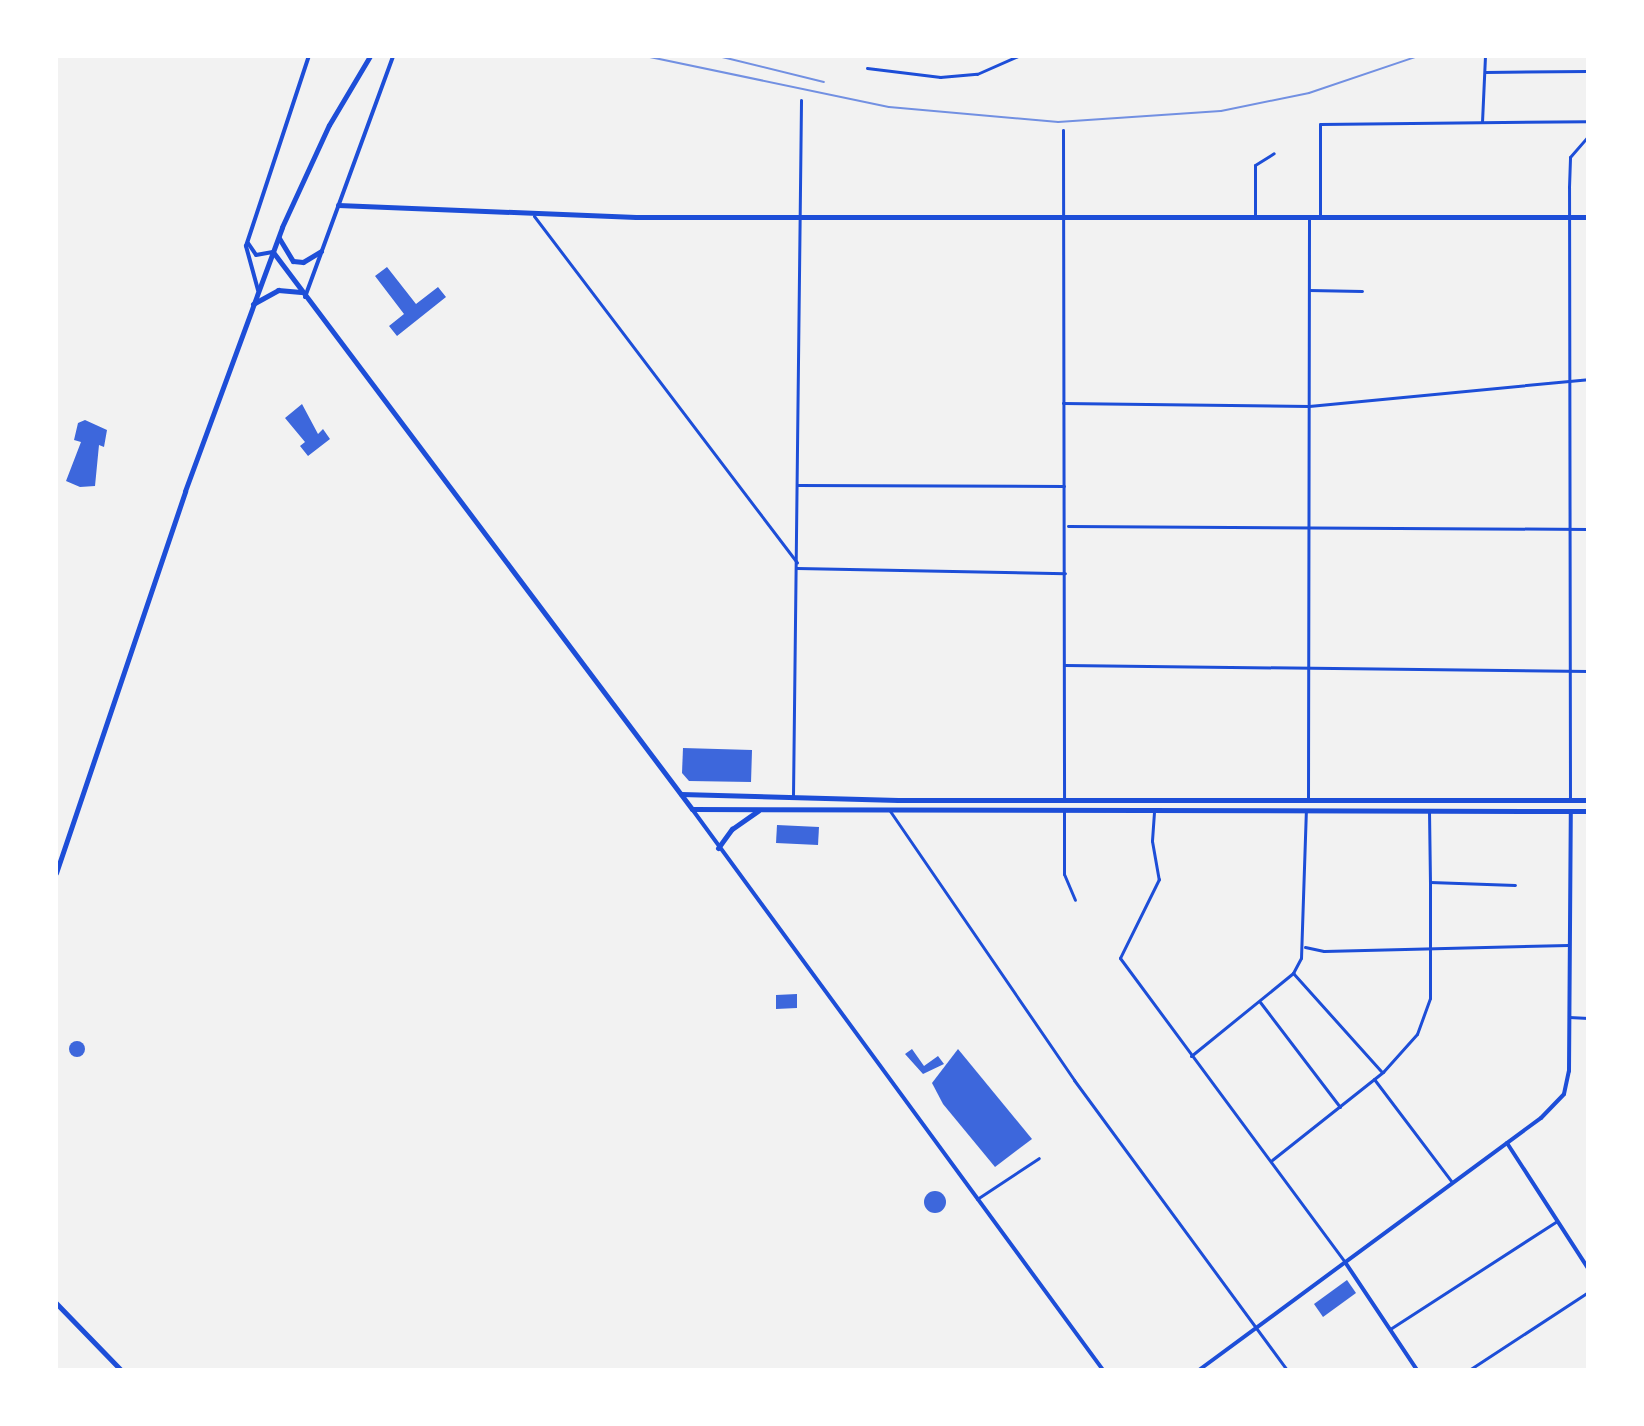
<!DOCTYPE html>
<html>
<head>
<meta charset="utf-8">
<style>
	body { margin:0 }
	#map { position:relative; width:1644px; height:1426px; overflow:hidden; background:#f2f2f2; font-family:Roboto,sans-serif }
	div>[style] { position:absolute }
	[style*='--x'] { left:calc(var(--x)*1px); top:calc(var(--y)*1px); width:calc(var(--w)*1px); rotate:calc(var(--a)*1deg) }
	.building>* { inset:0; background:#3d67dc }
	.round { border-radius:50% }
	.minor>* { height:3px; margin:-1.5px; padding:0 1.5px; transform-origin:1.5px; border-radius:1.5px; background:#1d4ed8 }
	.tertiary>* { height:4px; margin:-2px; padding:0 2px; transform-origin:2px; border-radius:2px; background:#1d4ed8 }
	.secondary>* { height:5px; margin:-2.5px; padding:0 2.5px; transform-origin:2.5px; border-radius:2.5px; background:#1d4ed8 }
	.primary>* { height:5px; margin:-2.5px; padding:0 2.5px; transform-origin:2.5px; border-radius:2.5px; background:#1d4ed8 }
	.rail>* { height:2px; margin:-1px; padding:0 1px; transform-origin:1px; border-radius:1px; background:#7290e2 }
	span { translate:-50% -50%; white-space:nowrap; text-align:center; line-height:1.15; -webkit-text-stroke:6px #fff; paint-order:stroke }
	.frame { position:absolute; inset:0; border:58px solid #fff; pointer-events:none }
</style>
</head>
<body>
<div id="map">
	<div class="building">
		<div style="clip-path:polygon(387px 267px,416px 304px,438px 287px,446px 297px,397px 336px,389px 326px,404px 314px,375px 276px)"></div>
		<div style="clip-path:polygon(302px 404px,318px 434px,323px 429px,330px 439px,308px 456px,300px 446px,305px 442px,285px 418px)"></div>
		<div style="clip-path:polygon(85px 420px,107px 430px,104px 447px,99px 445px,95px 486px,80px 487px,66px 481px,81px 442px,74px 440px,78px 423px)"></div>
		<div style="clip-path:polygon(683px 748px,752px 750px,751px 782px,689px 781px,682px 773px)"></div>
		<div style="clip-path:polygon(777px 825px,819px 827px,818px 845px,776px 843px)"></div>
		<div style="clip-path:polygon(797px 994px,797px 1008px,776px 1009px,776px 995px)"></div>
		<div class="round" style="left:69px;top:1041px;width:16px;height:16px"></div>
		<div style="clip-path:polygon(912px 1049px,924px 1066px,938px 1056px,944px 1064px,923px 1074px,905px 1054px)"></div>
		<div style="clip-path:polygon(958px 1049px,1032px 1139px,995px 1167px,943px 1104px,932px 1083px)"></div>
		<div class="round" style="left:924px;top:1191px;width:22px;height:22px"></div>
		<div style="clip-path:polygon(1347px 1280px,1356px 1293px,1323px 1317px,1314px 1304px)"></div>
	</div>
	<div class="minor">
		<div style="--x:867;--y:68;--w:74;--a:7"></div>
		<div style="--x:940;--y:77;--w:37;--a:-5"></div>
		<div style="--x:977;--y:74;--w:45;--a:-23.7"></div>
		<div style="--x:1485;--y:72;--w:103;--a:-0.6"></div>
		<div style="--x:1482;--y:122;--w:66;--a:-87.4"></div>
		<div style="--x:1063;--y:130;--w:670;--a:89.91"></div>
		<div style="--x:534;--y:216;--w:435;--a:52.8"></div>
		<div style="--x:1255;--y:218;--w:53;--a:-90"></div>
		<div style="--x:1255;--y:165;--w:22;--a:-32"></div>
		<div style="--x:1320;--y:218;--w:94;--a:-90"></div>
		<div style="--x:1320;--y:124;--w:268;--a:-0.6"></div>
		<div style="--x:1309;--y:290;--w:53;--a:1.1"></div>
		<div style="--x:1063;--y:403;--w:246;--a:0.7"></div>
		<div style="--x:1309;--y:406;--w:280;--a:-5.5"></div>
		<div style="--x:797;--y:485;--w:267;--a:0.2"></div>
		<div style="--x:1068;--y:526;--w:520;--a:0.33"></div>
		<div style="--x:797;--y:568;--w:268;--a:1.1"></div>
		<div style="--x:1065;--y:665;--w:523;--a:0.66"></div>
		<div style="--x:793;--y:796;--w:696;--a:-89.34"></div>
		<div style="--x:1308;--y:798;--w:580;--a:-89.9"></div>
		<div style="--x:1570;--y:800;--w:613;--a:-90.09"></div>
		<div style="--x:1569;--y:187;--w:30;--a:-88"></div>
		<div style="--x:1570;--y:157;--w:28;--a:-49"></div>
		<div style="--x:890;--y:811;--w:326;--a:55.6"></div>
		<div style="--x:1074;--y:1080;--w:360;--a:53.7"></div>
		<div style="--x:1064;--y:811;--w:63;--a:90"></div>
		<div style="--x:1064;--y:874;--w:28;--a:67"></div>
		<div style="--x:1429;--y:811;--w:71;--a:89.2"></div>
		<div style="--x:1154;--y:812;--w:29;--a:94"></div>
		<div style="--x:1152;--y:841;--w:39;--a:80"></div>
		<div style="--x:1159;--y:879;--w:88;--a:116.3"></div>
		<div style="--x:1120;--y:958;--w:378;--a:53.5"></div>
		<div style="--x:1305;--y:947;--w:19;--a:12"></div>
		<div style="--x:1324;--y:951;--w:244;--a:-1.4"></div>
		<div style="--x:1293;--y:973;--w:132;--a:48.1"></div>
		<div style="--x:1260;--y:1002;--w:132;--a:52.7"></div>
		<div style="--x:1569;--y:1017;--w:19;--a:3"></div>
		<div style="--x:1191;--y:1056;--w:132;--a:-39.1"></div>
		<div style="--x:1293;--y:973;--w:17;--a:-62"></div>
		<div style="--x:1301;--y:958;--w:147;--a:-88.1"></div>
		<div style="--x:1374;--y:1079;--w:129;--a:52.9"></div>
		<div style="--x:1272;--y:1160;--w:142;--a:-38.4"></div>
		<div style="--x:1383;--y:1072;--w:51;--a:-48.2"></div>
		<div style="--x:1417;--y:1034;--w:38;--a:-70"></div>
		<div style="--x:1430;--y:998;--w:116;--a:-90"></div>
		<div style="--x:1430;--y:882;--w:85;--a:2"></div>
		<div style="--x:977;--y:1199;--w:74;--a:-33.5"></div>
		<div style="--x:1390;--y:1329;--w:199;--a:-32.9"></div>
		<div style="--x:1469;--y:1370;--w:142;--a:-33.2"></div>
	</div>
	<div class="tertiary">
		<div style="--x:248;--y:243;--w:14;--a:56"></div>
		<div style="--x:256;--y:255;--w:17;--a:-10"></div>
		<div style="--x:258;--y:290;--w:46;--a:-105.3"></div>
		<div style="--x:246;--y:246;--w:200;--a:-71.7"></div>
		<div style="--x:305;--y:297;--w:257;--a:-69.9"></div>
		<div style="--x:692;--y:809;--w:695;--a:53.77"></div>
		<div style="--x:1507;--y:1143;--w:149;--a:57.1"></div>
		<div style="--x:1345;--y:1262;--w:130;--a:56.3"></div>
		<div style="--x:1199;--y:1370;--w:425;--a:-36.4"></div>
		<div style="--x:1541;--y:1118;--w:33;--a:-46"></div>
		<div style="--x:1564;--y:1094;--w:24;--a:-78"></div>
		<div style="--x:1569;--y:1071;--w:260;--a:-89.6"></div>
	</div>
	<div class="secondary">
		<div style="--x:338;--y:205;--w:298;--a:2.3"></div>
		<div style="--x:636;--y:217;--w:952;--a:0"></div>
		<div style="--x:273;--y:252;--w:697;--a:53.05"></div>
		<div style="--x:692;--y:809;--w:896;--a:0.13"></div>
		<div style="--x:681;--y:794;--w:217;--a:1.6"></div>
		<div style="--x:898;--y:800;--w:690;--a:0"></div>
		<div style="--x:718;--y:848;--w:24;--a:-54"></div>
		<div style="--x:732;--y:829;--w:32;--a:-35"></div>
		<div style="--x:56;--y:1303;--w:93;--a:45.9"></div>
	</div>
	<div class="primary">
		<div style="--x:279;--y:238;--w:27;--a:59"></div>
		<div style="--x:293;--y:261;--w:10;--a:6"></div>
		<div style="--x:303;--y:262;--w:21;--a:-31"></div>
		<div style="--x:253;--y:304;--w:29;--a:-29"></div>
		<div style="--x:278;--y:290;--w:23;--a:5"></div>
		<div style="--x:56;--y:873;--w:403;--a:-71.3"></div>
		<div style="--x:185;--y:491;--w:281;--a:-69.8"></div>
		<div style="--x:282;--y:227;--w:112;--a:-65.3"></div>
		<div style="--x:329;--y:125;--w:80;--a:-59.3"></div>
	</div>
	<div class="rail">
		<div style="--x:645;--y:56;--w:249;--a:11.8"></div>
		<div style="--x:889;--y:107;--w:170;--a:5.1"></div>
		<div style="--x:1058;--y:122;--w:163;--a:-3.9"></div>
		<div style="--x:1221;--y:111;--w:90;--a:-11.6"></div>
		<div style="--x:1309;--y:93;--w:115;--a:-18.7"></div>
		<div style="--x:718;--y:56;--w:109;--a:13.8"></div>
	</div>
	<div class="frame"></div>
</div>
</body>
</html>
